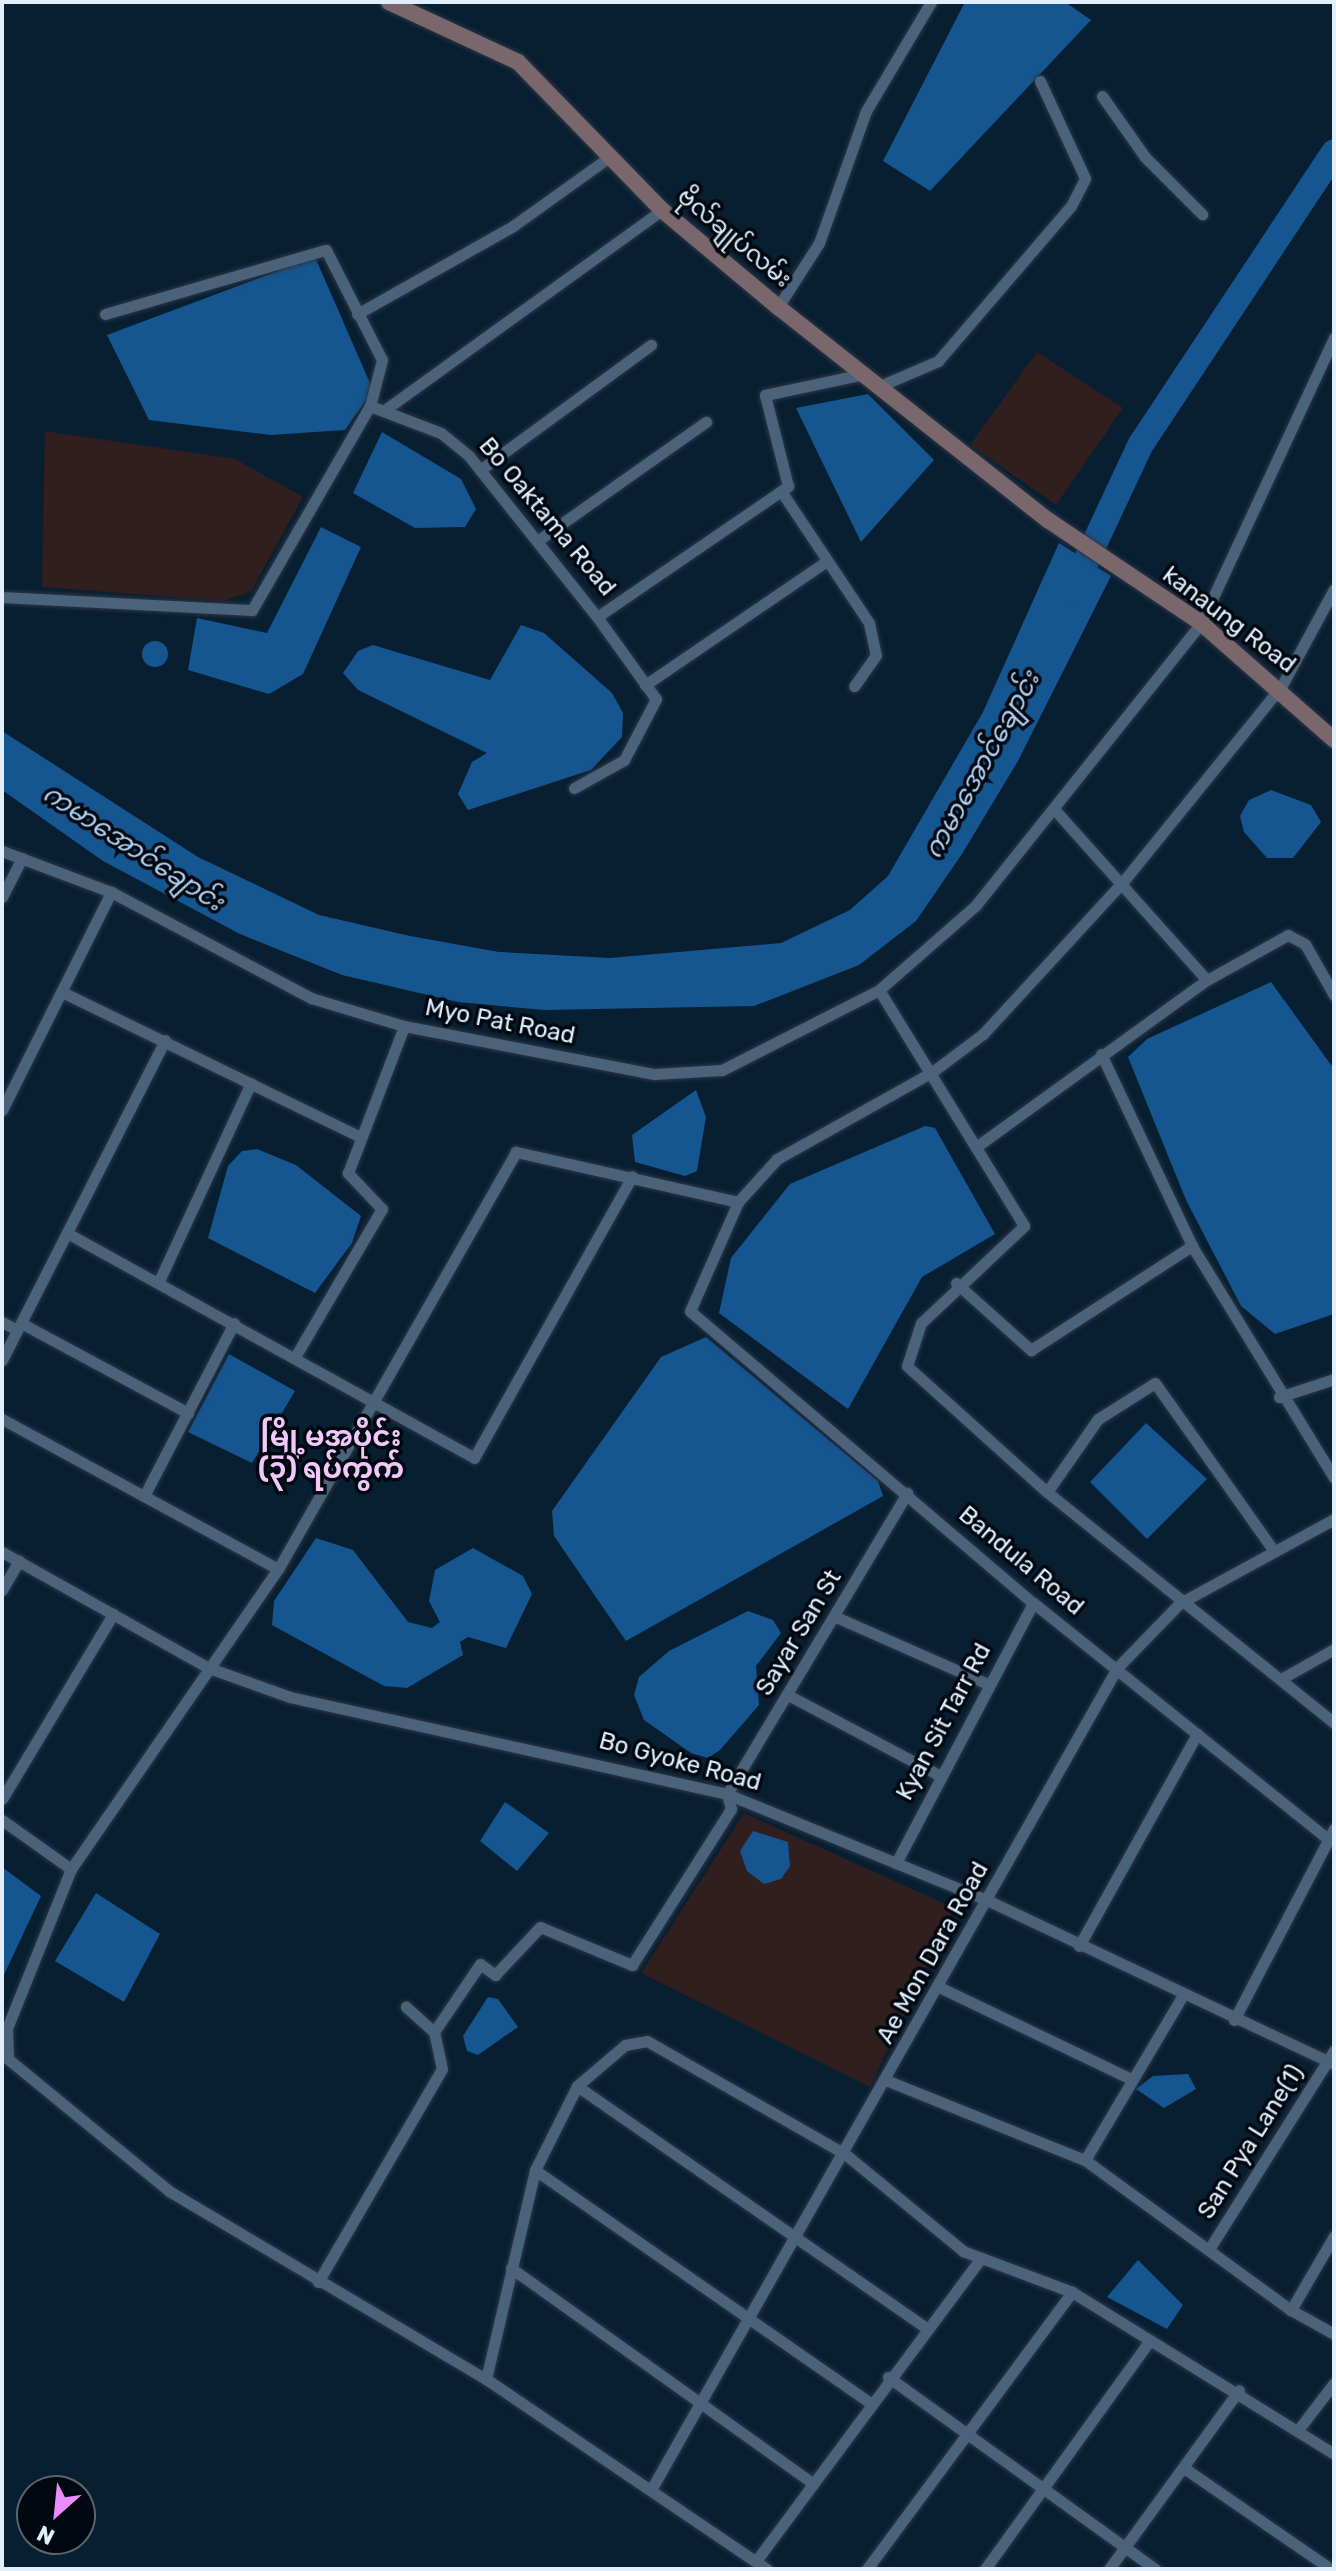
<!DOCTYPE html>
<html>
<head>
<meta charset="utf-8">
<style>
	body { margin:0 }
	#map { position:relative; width:1336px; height:2571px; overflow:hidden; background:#071f31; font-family:Rubik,"Noto Sans Myanmar",sans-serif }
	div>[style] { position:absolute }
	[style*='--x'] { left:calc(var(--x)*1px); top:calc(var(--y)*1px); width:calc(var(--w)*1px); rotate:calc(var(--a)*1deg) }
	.education>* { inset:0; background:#311e1e }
	.water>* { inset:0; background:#165690 }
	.round { border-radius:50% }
	.river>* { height:26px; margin:-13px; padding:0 13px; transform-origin:13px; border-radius:13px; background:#165690 }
	.roads { filter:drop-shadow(0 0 2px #2d3646) drop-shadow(0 0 2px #2d3646) }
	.street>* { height:11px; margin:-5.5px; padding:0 5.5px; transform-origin:5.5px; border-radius:5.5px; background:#4a637a }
	.secondary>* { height:16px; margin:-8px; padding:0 8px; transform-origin:8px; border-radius:8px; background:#7a676b }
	span { translate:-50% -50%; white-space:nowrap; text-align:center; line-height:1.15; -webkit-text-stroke:7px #020810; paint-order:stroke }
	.street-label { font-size:24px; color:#e1effc }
	.water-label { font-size:26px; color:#b3d2f4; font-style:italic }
	.quarter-label { font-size:28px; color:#f1c8fa; font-weight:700 }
	.frame { position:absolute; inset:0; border:4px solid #e1effc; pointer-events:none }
	.north { position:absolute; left:16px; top:2475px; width:80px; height:80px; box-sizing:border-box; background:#020810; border:2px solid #5b646e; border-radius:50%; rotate:207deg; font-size:22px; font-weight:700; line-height:32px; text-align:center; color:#e1effc }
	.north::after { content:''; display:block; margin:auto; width:28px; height:36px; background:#e98dfe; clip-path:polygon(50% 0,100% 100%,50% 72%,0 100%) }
</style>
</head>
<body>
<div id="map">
	<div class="education">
		<div style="clip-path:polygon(1037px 352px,1123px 408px,1056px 505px,970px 445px)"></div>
		<div style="clip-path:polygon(45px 431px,235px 459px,303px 497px,251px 592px,223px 601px,42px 587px)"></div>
		<div style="clip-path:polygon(744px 1813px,954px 1908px,870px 2087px,641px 1973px)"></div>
	</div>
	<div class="water">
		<div style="clip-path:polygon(965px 2px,1065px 2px,1091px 20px,930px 191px,883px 161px)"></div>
		<div style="clip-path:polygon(315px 257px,373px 390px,345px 430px,271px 435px,149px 420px,107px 335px)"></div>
		<div style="clip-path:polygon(868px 394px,934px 460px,861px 542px,796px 408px)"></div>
		<div style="clip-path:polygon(382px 432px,461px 479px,476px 509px,465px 527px,415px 528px,353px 493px)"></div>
		<div style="clip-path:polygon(321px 527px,361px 547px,303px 674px,269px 694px,188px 670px,197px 618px,267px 633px)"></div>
		<div style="clip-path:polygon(1059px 543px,1111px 576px,1018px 761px,962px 854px,916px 921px,859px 965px,754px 1006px,544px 1010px,458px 1002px,342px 975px,240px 934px,103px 861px,2px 790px,2px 731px,198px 857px,319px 915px,410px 936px,499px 952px,610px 958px,781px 943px,850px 910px,888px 876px,983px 712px)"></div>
		<div style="clip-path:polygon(521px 625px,544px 633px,612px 693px,623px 713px,622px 737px,591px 770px,468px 810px,458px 794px,472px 762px,487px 753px,358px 690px,343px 673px,358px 651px,373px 645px,490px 680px)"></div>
		<div class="round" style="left:142px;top:641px;width:26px;height:26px"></div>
		<div style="clip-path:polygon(1271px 790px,1311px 805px,1321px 822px,1293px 858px,1267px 858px,1244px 832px,1240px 816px,1249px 800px)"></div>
		<div style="clip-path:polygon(1271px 982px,1334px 1069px,1334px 1314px,1275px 1334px,1241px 1306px,1186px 1200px,1128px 1057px,1147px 1039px)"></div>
		<div style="clip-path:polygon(696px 1090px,706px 1117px,697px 1171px,685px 1176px,635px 1162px,632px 1135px)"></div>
		<div style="clip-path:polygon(925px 1126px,935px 1128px,995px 1234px,922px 1277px,848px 1409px,719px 1313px,731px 1258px,790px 1184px)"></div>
		<div style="clip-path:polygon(257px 1149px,296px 1165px,361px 1216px,352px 1243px,315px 1293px,208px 1238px,228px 1166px,242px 1151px)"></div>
		<div style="clip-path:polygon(706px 1337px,878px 1481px,883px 1496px,626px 1641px,554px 1536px,552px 1511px,661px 1357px)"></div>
		<div style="clip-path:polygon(229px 1354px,295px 1391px,252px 1463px,188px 1432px)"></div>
		<div style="clip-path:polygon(1146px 1423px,1207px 1479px,1147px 1539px,1090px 1482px)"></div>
		<div style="clip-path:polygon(316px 1538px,353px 1550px,408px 1622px,432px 1628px,440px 1622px,429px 1601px,435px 1570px,473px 1548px,523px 1576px,532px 1594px,506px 1648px,468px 1637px,460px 1642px,463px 1655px,407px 1688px,384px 1686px,272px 1625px,274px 1601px)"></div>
		<div style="clip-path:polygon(748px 1611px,773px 1620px,781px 1633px,756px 1666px,759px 1705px,720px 1750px,708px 1758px,691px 1753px,644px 1720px,634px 1695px,639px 1677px,669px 1651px)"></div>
		<div style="clip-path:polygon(505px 1802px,549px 1833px,517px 1871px,480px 1841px)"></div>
		<div style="clip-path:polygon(753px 1831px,788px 1842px,790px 1866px,781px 1879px,764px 1884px,747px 1871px,740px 1851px)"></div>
		<div style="clip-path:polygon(2px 1867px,41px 1896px,2px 1979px)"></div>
		<div style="clip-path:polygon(96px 1893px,160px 1934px,124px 2002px,55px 1961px)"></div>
		<div style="clip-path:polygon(488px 1997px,498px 1999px,518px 2027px,478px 2055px,467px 2051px,463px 2036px)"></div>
		<div style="clip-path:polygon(1188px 2074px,1196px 2089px,1164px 2108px,1136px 2089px,1153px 2076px)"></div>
		<div style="clip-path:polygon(1138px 2260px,1183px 2305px,1167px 2329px,1107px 2297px)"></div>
	</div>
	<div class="river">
		<div style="--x:1072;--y:591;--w:162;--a:-64.9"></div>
		<div style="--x:1141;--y:444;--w:350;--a:-56.5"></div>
	</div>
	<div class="roads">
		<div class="street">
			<div style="--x:1102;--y:96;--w:75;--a:54.8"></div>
			<div style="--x:1145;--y:157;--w:81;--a:45"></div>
			<div style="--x:778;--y:307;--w:76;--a:-57.4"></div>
			<div style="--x:819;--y:243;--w:140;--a:-70.4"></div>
			<div style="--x:866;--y:111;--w:127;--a:-59.2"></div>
			<div style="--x:105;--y:314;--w:230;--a:-16.2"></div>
			<div style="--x:326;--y:250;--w:123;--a:63"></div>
			<div style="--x:382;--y:360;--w:48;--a:104.6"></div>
			<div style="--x:357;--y:314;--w:179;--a:-29.4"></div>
			<div style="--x:513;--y:226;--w:117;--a:-35.6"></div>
			<div style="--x:880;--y:386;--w:63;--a:-23.3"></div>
			<div style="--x:938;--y:361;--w:204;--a:-49.4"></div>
			<div style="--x:1071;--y:206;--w:31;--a:-63"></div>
			<div style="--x:1085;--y:178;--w:107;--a:-114.9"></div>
			<div style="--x:386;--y:409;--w:340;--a:-35.8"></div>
			<div style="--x:480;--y:470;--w:212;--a:-36.2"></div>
			<div style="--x:781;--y:491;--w:159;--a:56.3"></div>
			<div style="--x:869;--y:623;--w:33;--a:78"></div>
			<div style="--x:876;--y:655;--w:38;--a:125"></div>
			<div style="--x:537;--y:541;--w:207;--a:-35.2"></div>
			<div style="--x:2;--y:597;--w:250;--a:3"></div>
			<div style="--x:252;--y:610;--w:236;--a:-60"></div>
			<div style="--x:370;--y:406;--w:76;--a:20.8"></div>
			<div style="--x:441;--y:433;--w:36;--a:39"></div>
			<div style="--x:469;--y:456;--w:206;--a:51.5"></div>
			<div style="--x:597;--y:617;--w:232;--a:-34.4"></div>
			<div style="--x:788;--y:486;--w:94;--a:-104.2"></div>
			<div style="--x:765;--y:395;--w:101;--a:-12"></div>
			<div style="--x:645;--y:685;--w:217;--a:-34.3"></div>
			<div style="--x:574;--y:788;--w:57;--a:-29.2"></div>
			<div style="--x:624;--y:760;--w:69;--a:-62.3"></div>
			<div style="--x:656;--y:699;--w:101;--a:-125.7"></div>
			<div style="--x:1054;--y:809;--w:229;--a:48.2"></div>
			<div style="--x:2;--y:851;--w:116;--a:20.6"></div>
			<div style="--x:111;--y:892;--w:226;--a:27.9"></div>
			<div style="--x:311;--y:998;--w:97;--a:16.8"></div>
			<div style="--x:404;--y:1026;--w:255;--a:10.9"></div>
			<div style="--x:654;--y:1074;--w:68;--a:-3.4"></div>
			<div style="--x:722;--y:1070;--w:176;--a:-27"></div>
			<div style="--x:879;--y:990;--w:129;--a:-41.2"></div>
			<div style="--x:976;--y:905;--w:361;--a:-51.4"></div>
			<div style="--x:1201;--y:623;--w:315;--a:-65"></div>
			<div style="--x:2;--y:897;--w:44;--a:-62.9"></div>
			<div style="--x:879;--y:990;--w:277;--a:58.4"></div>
			<div style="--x:1024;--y:1226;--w:141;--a:136.7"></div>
			<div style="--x:921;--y:1323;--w:45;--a:108"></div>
			<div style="--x:907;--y:1366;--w:188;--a:42"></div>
			<div style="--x:1047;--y:1492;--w:368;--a:38.8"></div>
			<div style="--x:62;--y:992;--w:331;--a:25.9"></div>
			<div style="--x:1101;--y:1054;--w:212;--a:64.6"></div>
			<div style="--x:1192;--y:1246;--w:272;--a:58.5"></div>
			<div style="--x:2;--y:1110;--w:244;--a:-63.4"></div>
			<div style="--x:976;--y:1147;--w:285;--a:-35.9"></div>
			<div style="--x:1207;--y:980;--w:93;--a:-29.1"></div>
			<div style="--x:1288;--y:935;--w:19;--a:28"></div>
			<div style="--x:1305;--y:944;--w:59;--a:60.4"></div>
			<div style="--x:738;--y:1202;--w:228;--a:-167.3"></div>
			<div style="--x:516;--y:1152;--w:480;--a:119.7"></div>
			<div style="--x:278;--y:1569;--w:364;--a:124.6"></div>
			<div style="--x:71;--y:1869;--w:171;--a:111.9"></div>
			<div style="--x:7;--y:2028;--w:31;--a:88"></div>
			<div style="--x:8;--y:2059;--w:208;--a:39.3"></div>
			<div style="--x:169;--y:2191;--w:369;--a:30.7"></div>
			<div style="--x:486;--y:2379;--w:339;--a:34.1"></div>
			<div style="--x:67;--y:1233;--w:465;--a:28.9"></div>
			<div style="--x:474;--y:1458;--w:323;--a:-60.7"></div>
			<div style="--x:159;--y:1281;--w:218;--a:-65.1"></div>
			<div style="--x:956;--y:1283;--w:101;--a:41.8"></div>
			<div style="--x:1031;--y:1350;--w:192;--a:-32.9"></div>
			<div style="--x:2;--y:1322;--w:17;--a:28"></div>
			<div style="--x:21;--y:1323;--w:190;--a:28.3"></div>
			<div style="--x:295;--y:1357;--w:172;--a:-59.6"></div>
			<div style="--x:382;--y:1209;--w:50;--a:-133.4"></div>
			<div style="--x:348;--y:1173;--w:157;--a:-69.1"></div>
			<div style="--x:2;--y:1360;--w:359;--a:-63"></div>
			<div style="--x:1279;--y:1397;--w:58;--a:-18.1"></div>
			<div style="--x:2;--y:1419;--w:314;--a:28.5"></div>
			<div style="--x:1047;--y:1492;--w:89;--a:-55.1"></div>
			<div style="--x:1098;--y:1419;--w:67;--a:-32.3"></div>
			<div style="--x:1155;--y:1383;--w:202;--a:54.7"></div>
			<div style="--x:144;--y:1496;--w:195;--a:-62.5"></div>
			<div style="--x:2;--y:1552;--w:237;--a:29.3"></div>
			<div style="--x:209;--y:1668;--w:86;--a:19.7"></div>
			<div style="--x:290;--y:1697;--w:448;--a:12.5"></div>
			<div style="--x:727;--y:1794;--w:281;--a:22.2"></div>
			<div style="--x:987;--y:1900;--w:384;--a:25.3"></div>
			<div style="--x:2;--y:1590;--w:34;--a:-60"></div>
			<div style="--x:836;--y:1617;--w:166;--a:23.8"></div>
			<div style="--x:1281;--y:1679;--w:61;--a:-29.5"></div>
			<div style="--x:788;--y:1695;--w:171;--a:27.9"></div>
			<div style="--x:2;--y:1799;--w:216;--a:-59"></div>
			<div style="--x:2;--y:1820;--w:85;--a:35.4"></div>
			<div style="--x:1328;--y:1839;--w:378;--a:-141.3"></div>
			<div style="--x:1033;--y:1603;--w:450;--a:-139.6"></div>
			<div style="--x:690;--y:1311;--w:119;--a:-66.2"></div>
			<div style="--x:738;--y:1202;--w:58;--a:-47.8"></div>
			<div style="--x:777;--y:1159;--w:178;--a:-29.3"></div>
			<div style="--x:932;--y:1072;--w:64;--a:-36.7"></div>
			<div style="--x:983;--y:1034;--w:205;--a:-47.4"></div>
			<div style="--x:1122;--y:883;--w:252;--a:-51"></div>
			<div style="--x:1281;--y:687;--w:111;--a:-61.6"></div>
			<div style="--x:896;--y:1863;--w:294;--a:-62.2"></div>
			<div style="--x:1079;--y:1946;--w:243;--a:-60.9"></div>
			<div style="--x:939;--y:1987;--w:213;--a:25.6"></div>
			<div style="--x:1183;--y:1995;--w:192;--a:120.7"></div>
			<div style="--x:1085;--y:2160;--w:255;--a:36.1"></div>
			<div style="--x:1234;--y:2020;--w:216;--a:-62.4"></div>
			<div style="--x:434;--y:2032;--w:82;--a:-55.9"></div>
			<div style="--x:480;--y:1964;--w:19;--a:36"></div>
			<div style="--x:495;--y:1975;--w:66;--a:-46.8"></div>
			<div style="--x:540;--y:1927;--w:100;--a:22.4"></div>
			<div style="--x:632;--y:1965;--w:185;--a:-57.6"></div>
			<div style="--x:731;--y:1809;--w:16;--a:-105"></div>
			<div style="--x:727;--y:1794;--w:351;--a:-59.1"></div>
			<div style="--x:888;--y:2081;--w:212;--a:21.9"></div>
			<div style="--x:577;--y:2086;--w:425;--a:34.7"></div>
			<div style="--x:535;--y:2170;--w:408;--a:34.8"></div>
			<div style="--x:1334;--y:2236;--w:86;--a:120.2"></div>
			<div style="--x:1291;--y:2310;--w:49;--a:29.2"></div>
			<div style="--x:1211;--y:2246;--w:231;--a:-57.8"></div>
			<div style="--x:511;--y:2268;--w:370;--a:35.5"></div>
			<div style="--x:318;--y:2282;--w:246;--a:-59.8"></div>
			<div style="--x:442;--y:2069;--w:38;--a:-102"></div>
			<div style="--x:434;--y:2032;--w:38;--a:-138"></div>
			<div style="--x:888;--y:2377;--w:329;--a:35.7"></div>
			<div style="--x:486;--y:2379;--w:215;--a:-76.8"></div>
			<div style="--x:535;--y:2170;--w:94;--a:-63.4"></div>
			<div style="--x:577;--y:2086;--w:63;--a:-40.5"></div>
			<div style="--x:625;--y:2045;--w:22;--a:-10"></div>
			<div style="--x:647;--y:2041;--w:228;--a:29.7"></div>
			<div style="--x:845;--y:2154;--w:153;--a:39.4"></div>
			<div style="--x:963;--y:2251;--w:116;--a:20.6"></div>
			<div style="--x:1072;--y:2292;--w:308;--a:31.7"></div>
			<div style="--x:1298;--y:2430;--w:59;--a:-52.5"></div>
			<div style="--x:1184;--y:2468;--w:178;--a:34.5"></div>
			<div style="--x:652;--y:2488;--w:943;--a:-60.44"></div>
			<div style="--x:1117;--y:1668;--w:91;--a:-45.9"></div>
			<div style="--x:1180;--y:1603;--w:175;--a:-28.6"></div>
			<div style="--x:756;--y:2561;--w:376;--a:-53.4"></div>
			<div style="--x:867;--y:2569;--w:345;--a:-53.5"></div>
			<div style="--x:985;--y:2569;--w:282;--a:-54.2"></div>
			<div style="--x:1109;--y:2569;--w:221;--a:-54"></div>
		</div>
		<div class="secondary">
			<div style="--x:389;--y:2;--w:142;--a:24.9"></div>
			<div style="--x:518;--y:62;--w:206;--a:45.8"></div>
			<div style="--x:662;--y:210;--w:151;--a:39.9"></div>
			<div style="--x:778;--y:307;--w:344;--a:38.3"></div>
			<div style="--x:1048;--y:520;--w:184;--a:33.9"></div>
			<div style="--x:1201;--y:623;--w:177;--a:41.3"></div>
		</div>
	</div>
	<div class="street-label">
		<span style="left:734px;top:238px;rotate:40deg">ဗိုလ်ချုပ်လမ်း</span>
		<span style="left:547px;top:517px;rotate:50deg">Bo Oaktama Road</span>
		<span style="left:1229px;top:620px;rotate:37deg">kanaung Road</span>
		<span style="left:500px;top:1022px;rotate:11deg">Myo Pat Road</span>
		<span style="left:1021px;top:1561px;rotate:40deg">Bandula Road</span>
		<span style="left:799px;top:1633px;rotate:-59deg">Sayar San St</span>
		<span style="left:944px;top:1722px;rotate:-62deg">Kyan Sit Tarr Rd</span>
		<span style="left:680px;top:1762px;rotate:15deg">Bo Gyoke Road</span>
		<span style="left:933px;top:1953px;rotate:-61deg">Ae Mon Dara Road</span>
		<span style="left:1251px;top:2142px;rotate:-58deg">San Pya Lane(1)</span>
	</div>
	<div class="water-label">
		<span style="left:982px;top:765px;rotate:-61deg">ကမာအောင်ချောင်း</span>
		<span style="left:133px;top:848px;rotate:33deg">ကမာအောင်ချောင်း</span>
	</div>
	<div class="quarter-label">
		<span style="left:331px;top:1453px">မြို့မအပိုင်း<br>(၃) ရပ်ကွက်</span>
	</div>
	<div class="frame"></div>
	<div class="north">N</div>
</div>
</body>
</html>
